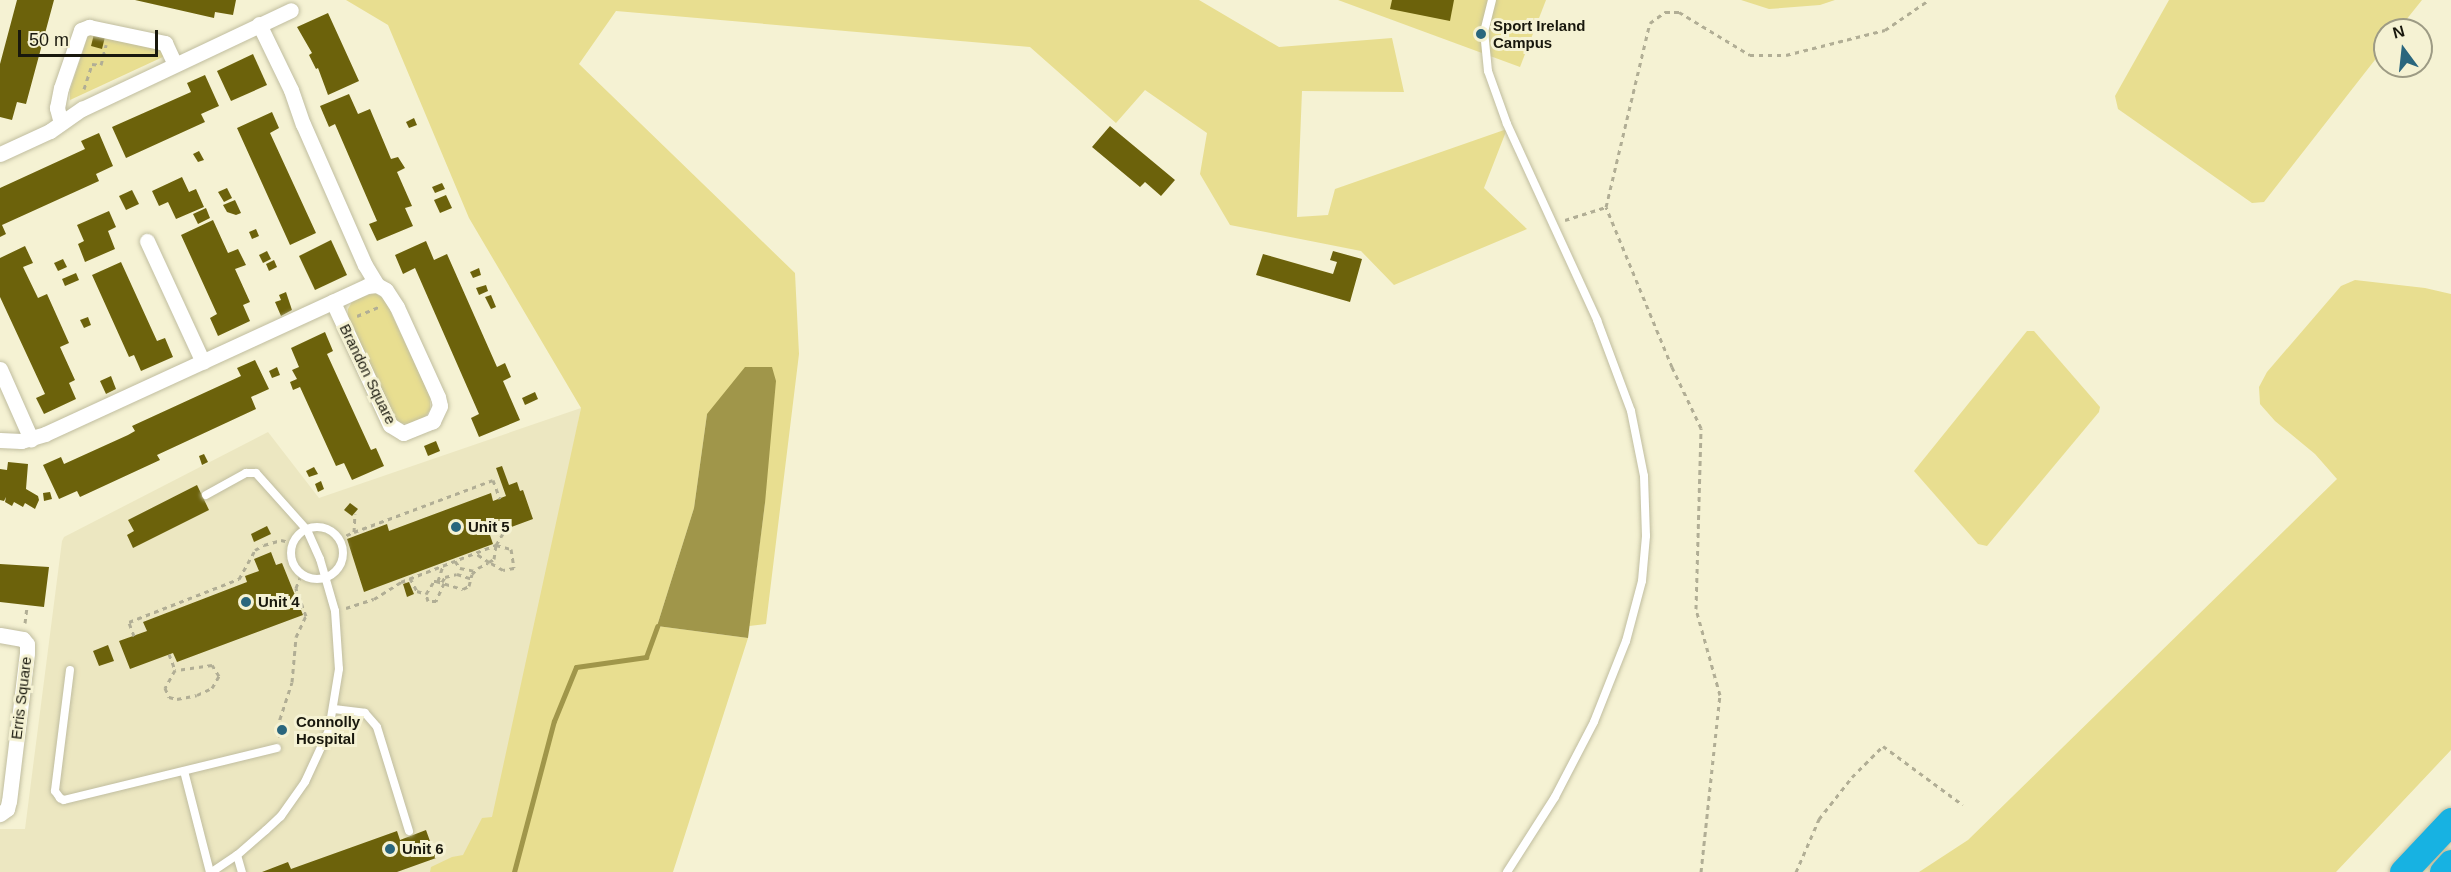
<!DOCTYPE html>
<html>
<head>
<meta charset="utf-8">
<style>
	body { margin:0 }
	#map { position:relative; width:2451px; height:872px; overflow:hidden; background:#f5f2d3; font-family:Helvetica,sans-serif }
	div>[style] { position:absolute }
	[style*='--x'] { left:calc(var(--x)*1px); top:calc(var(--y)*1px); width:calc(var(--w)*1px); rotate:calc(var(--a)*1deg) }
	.built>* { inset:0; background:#ece7c1 }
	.green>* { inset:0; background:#e8de90 }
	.water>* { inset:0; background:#a0964a }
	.stream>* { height:5px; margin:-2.5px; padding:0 2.5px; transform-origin:2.5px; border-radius:2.5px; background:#a0964a }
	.building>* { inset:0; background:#6c620b }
	.path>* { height:3px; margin-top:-1.5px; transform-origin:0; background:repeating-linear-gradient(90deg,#b1ae95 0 4.5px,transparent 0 9px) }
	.roads { filter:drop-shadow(0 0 2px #c0bd9f) drop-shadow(0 0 2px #c0bd9f) }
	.service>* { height:8px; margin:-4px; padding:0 4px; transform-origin:4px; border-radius:4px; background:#fff }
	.service>.ring { margin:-4px; padding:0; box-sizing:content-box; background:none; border:8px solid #fff; border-radius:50% }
	.minor>* { height:15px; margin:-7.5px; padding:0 7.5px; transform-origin:7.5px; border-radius:7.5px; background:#fff }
	.motorway>* { height:27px; margin:-13.5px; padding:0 13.5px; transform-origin:13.5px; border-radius:13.5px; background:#17b2e2 }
	.dots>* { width:16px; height:16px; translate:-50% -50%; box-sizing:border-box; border:3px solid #f5f2d3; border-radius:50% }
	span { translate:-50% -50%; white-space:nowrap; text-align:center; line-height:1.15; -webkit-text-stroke:6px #f5f2d3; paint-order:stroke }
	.poi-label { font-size:15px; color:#19180d; font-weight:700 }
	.left { translate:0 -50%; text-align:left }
	.street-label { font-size:15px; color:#19180d }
	.north { position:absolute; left:2373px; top:18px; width:60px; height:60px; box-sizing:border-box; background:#f5f2d3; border:2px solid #9d9b84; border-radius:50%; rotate:345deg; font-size:16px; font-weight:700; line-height:24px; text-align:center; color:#19180d }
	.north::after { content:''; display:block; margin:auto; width:21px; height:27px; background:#2a667d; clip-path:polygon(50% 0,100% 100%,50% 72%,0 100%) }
	.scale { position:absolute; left:18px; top:30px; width:140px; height:27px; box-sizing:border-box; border:3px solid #19180d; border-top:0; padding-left:8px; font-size:18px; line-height:21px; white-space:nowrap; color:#19180d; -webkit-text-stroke:4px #f5f2d3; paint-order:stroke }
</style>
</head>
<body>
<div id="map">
	<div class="built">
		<div style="clip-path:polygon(581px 408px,488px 872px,0 872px,0 829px,25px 829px,62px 541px,64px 537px,268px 432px,319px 498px)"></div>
	</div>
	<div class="green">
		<div style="clip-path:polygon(346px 0,1199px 0,1279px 47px,1392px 38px,1404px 92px,1302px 91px,1297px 217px,1328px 215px,1335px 189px,1507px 129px,1484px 188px,1527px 229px,1394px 285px,1361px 251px,1230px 225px,1200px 174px,1207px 133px,1145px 90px,1116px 123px,1030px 47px,616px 11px,579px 64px,795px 273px,799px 354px,766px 624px,749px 626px,765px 503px,707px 414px,694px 508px,657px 626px,748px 638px,673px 872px,430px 872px,431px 867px,452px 857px,463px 855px,482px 818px,492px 817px,581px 408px,469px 218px,388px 25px)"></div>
		<div style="clip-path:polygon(1338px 0,1546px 0,1520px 67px)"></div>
		<div style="clip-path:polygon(1741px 0,1835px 0,1820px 5px,1769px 9px)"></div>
		<div style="clip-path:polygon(2169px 0,2422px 0,2398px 30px,2385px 30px,2385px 47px,2264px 202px,2252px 203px,2118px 109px,2115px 96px)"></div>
		<div style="clip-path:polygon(89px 33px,157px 45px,165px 56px,70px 100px,70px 90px)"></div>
		<div style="clip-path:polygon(2355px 280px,2425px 288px,2451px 294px,2451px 750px,2336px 872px,1919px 872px,1968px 840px,2337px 479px,2315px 454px,2275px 421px,2260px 404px,2259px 387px,2267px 372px,2341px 286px)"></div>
		<div style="clip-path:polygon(375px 293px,385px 300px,430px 396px,430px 410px,425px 417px,411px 424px,399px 423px,393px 418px,348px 318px,348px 309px,353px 300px)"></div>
		<div style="clip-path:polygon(2027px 331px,2034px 331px,2100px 407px,2099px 412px,1987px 546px,1978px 544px,1914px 471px)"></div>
	</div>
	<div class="water">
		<div style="clip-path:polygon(745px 367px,772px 367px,776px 381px,765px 503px,748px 638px,657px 626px,694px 508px,707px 414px)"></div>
	</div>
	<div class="stream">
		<div style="--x:514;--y:872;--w:156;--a:-75.2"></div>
		<div style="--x:554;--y:721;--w:58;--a:-67.8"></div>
		<div style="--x:576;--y:667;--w:71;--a:-8.1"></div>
		<div style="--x:646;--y:657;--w:33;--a:-70"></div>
	</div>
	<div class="building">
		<div style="clip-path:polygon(17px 0,54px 0,26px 104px,17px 102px,12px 120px,0 117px,0 64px)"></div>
		<div style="clip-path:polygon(135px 0,236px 0,233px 15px,215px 12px,214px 18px)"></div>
		<div style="clip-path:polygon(1392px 0,1454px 0,1450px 21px,1390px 9px)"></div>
		<div style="clip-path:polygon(328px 13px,359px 81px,328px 95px,318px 68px,316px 69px,309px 55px,312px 53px,297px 27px)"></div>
		<div style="clip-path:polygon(94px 34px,105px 37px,102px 49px,91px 46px)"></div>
		<div style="clip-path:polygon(253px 54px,267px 85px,231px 101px,217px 71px)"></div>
		<div style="clip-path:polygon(205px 75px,219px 106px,201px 114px,205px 122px,126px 158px,112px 127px,191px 92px,187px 83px)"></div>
		<div style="clip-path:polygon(349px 94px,358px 114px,370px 109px,391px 159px,398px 157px,405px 168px,397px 172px,412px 206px,405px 208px,413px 226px,377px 241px,369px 224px,377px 221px,335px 124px,329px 127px,320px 106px)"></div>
		<div style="clip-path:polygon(272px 112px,279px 128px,270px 133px,316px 233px,290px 245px,237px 128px)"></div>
		<div style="clip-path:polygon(414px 118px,417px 125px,409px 128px,406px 122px)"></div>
		<div style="clip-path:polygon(1110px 126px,1175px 180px,1161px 196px,1145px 182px,1140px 187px,1092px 147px)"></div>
		<div style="clip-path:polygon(99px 133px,113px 166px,96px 174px,99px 181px,2px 225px,6px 234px,0 237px,0 188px,85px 149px,81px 141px)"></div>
		<div style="clip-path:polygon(199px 151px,204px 160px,198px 162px,193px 154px)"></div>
		<div style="clip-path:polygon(182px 177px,189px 192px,196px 189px,204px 207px,176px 219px,168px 202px,159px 206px,152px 191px)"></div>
		<div style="clip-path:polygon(442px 183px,445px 189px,435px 193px,432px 187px)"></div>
		<div style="clip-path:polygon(227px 188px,232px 198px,224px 202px,218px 192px)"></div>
		<div style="clip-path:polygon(132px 190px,139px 204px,126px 210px,119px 196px)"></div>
		<div style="clip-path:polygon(446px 195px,452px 208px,440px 213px,434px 200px)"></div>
		<div style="clip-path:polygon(235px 200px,241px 213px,236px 215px,227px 212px,223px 205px)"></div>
		<div style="clip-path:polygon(206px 208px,210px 218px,198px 224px,193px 214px)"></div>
		<div style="clip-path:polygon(109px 211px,116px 227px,108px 231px,115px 249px,85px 262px,78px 244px,84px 241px,77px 225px)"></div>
		<div style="clip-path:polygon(213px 220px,228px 253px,238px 249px,246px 265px,235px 269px,250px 302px,243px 305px,250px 321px,218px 336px,210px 318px,217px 314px,181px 235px)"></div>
		<div style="clip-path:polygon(256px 229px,259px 236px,252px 239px,249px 232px)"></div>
		<div style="clip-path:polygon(331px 240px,347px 275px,315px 290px,299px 256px)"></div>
		<div style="clip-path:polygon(426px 241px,434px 260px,447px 254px,497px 367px,505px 363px,511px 377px,503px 381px,520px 420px,479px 437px,471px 418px,479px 414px,415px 268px,403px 274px,395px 255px)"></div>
		<div style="clip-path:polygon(25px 246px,33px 263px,23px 267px,38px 298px,47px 294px,69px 343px,60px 347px,75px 380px,69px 383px,76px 399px,44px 414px,36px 398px,45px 394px,0 297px,0 258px)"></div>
		<div style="clip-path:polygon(267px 251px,271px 259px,263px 263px,259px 255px)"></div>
		<div style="clip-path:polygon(1333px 251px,1362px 259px,1350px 302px,1256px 275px,1263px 254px,1333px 274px,1337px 262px,1330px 260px)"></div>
		<div style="clip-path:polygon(63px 259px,67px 267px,58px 271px,54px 263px)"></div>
		<div style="clip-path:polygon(274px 260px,277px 267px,269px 271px,266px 264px)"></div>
		<div style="clip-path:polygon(121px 262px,157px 341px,165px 338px,173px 357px,141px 371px,134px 355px,129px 357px,92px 275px)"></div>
		<div style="clip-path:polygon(479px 268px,481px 275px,473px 278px,470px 272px)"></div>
		<div style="clip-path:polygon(76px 273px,79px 280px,65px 286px,62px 279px)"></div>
		<div style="clip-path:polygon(486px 285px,488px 291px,479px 295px,476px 288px)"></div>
		<div style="clip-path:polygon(286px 292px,292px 310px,281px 316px,275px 302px,281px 300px,279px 295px)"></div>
		<div style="clip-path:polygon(491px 295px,496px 307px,491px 309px,485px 297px)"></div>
		<div style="clip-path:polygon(88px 317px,91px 325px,84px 328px,80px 320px)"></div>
		<div style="clip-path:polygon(325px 332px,333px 351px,327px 354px,371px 450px,376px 448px,384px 466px,352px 480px,344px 463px,336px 466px,300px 387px,293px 390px,290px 382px,297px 379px,292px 370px,299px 367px,291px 348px)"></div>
		<div style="clip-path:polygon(255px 360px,269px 389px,251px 397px,256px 409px,157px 455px,160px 460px,80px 497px,77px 491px,59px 499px,43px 465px,61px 457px,64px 464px,128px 435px,135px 431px,132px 426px,241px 376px,237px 368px)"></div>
		<div style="clip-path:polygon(277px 367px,280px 375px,272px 378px,269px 371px)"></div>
		<div style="clip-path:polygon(111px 376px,116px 389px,106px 394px,100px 381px)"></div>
		<div style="clip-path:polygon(535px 392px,538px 399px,525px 405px,522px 398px)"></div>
		<div style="clip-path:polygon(436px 441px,440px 451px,428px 456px,424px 446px)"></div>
		<div style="clip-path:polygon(204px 454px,208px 462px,202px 465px,199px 456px)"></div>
		<div style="clip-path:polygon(8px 462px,28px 464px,26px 489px,38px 496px,39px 500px,35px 509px,25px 503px,23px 507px,14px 502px,12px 506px,5px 502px,6px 497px,4px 501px,0 500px,0 469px,7px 470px)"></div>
		<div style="clip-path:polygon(502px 466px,509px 485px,517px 482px,520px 491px,523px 490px,533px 519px,490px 535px,493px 544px,364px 592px,347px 539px,387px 524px,389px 531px,491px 493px,493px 501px,506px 496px,496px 468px)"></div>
		<div style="clip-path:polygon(314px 467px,318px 474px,309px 477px,306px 471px)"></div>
		<div style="clip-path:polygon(321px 481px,324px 489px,318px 492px,315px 484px)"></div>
		<div style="clip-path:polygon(197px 485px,209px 510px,133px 548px,127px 535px,134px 531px,128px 520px)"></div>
		<div style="clip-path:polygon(50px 492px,52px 499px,44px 501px,43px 493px)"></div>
		<div style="clip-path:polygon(350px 503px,358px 509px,352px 516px,344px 510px)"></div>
		<div style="clip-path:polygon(267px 526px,271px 534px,254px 542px,251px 534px)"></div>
		<div style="clip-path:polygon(271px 552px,276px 565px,282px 563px,303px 615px,177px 662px,173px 653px,130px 669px,119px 641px,147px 631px,143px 622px,247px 582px,245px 576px,259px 571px,254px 559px)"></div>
		<div style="clip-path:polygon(0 564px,49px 567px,44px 607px,0 602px)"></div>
		<div style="clip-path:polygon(409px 582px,414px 594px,407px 597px,403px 584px)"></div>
		<div style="clip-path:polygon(108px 645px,114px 661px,99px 666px,93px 651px)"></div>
		<div style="clip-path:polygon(426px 830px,436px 858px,397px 872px,262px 872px,288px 862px,291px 869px,397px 831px,400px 840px)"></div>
	</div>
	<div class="path">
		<div style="--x:84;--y:89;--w:26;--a:-72"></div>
		<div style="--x:92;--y:64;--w:9;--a:6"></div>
		<div style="--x:101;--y:65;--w:21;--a:-76"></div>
		<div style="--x:1565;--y:220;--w:43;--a:-17.6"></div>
		<div style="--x:357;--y:316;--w:23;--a:-23"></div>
		<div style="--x:354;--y:532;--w:148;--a:-20.5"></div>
		<div style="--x:493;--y:480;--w:20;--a:70"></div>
		<div style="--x:338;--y:539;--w:17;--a:-24"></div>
		<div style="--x:354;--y:532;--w:18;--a:-87"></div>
		<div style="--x:455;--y:561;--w:9;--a:54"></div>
		<div style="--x:460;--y:568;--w:15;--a:11"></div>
		<div style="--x:410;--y:578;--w:15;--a:62"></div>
		<div style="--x:417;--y:591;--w:9;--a:18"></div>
		<div style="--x:438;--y:581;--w:16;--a:-72"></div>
		<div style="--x:442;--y:582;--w:6;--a:-59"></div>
		<div style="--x:445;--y:577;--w:12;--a:-14"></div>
		<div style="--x:457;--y:574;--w:16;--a:18"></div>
		<div style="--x:444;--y:583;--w:20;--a:114"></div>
		<div style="--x:436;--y:601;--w:8;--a:180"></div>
		<div style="--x:428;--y:601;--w:7;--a:-106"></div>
		<div style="--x:426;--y:594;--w:15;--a:-58"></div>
		<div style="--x:434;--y:581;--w:2;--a:0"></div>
		<div style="--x:436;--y:581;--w:28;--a:17"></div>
		<div style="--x:463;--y:589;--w:7;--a:-27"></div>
		<div style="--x:469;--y:586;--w:12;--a:-76"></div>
		<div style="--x:472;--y:574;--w:8;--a:-45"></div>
		<div style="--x:478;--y:568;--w:11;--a:-27"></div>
		<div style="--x:488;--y:563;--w:1;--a:-45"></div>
		<div style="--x:489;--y:562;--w:6;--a:-31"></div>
		<div style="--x:494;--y:559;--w:14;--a:-82"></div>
		<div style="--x:496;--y:545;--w:16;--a:15"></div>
		<div style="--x:511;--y:549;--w:19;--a:81"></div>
		<div style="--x:514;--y:568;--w:11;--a:170"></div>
		<div style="--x:503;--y:570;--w:16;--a:-150"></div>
		<div style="--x:489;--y:562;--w:17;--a:-147"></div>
		<div style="--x:346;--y:608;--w:29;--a:-18"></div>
		<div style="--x:374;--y:599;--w:32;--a:-32"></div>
		<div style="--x:401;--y:582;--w:102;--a:-21.3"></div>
		<div style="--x:496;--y:545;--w:17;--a:-59"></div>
		<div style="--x:25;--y:623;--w:16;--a:-83"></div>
		<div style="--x:134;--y:636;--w:15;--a:-110"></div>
		<div style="--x:129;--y:622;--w:118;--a:-21.4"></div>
		<div style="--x:239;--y:579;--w:33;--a:-61"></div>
		<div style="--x:255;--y:550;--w:10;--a:-29"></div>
		<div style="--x:264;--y:545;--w:18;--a:-16"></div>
		<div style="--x:281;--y:540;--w:13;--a:13"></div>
		<div style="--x:169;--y:654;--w:17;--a:69"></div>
		<div style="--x:175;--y:670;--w:21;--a:119"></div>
		<div style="--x:165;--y:688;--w:10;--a:66"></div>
		<div style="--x:169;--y:697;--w:8;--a:14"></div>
		<div style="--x:177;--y:699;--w:20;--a:-11"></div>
		<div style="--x:197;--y:695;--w:17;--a:-25"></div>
		<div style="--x:212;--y:688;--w:14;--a:-60"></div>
		<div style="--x:219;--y:676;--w:13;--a:-122"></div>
		<div style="--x:212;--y:665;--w:37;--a:172"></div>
		<div style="--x:280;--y:737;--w:9;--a:-108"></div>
		<div style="--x:277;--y:728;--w:48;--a:-71.9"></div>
		<div style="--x:292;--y:682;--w:45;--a:-84.9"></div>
		<div style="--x:296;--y:637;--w:23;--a:-65"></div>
		<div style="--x:306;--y:616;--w:30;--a:-110"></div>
		<div style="--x:296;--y:588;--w:15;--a:-70"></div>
		<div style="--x:1701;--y:872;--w:178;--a:-83.9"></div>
		<div style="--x:1720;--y:695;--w:89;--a:-105.6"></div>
		<div style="--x:1696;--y:609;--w:181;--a:-88.4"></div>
		<div style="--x:1701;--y:428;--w:68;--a:-115.4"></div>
		<div style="--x:1672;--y:367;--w:173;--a:-112.4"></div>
		<div style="--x:1606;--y:207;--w:189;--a:-76.6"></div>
		<div style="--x:1650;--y:23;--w:19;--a:-36"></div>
		<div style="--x:1665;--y:12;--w:14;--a:0"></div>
		<div style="--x:1679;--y:12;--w:83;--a:31.2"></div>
		<div style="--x:1750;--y:55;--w:36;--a:0"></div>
		<div style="--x:1786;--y:55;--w:102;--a:-14.2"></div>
		<div style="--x:1885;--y:30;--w:53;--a:-34.3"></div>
		<div style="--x:1796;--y:872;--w:58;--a:-66.5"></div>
		<div style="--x:1819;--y:819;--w:53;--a:-51.8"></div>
		<div style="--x:1852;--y:777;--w:44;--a:-45"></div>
		<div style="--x:1883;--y:746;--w:99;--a:36.4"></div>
	</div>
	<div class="roads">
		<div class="service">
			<div style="--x:1492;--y:0;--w:32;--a:104"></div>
			<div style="--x:1484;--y:31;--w:40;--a:84.3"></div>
			<div style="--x:1488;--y:71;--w:56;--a:70.3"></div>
			<div style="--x:1507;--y:124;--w:216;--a:65.3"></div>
			<div style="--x:1597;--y:320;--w:97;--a:69.5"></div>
			<div style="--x:1631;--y:411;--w:66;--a:78.7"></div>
			<div style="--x:1644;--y:476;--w:60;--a:88.1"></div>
			<div style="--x:1646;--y:536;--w:45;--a:95.1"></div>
			<div style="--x:1642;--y:581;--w:62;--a:104.9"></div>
			<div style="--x:1626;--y:641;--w:87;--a:111.6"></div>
			<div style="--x:1594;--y:722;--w:85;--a:117.5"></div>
			<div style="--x:1555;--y:797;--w:89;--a:122.6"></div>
			<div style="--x:206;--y:495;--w:46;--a:-28.8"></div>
			<div style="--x:246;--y:473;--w:10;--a:0"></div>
			<div style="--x:256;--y:473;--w:76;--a:48.2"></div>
			<div style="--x:307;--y:530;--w:32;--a:66"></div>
			<div style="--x:320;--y:559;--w:54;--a:73.9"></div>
			<div style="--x:335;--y:611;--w:58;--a:86.1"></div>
			<div style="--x:339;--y:669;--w:62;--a:99.3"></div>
			<div style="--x:329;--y:730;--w:57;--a:114.8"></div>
			<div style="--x:305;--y:782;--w:42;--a:125.2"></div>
			<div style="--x:281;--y:816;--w:21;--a:137"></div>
			<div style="--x:266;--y:830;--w:38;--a:139"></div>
			<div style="--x:237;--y:855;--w:30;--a:146"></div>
			<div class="ring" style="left:291px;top:527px;width:44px;height:44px"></div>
			<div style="--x:70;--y:670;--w:122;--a:97.1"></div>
			<div style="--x:55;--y:791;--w:9;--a:54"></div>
			<div style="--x:60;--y:798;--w:4;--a:27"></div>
			<div style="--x:64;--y:800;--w:219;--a:-13.7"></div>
			<div style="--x:334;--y:709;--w:31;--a:7"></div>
			<div style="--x:365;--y:713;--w:18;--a:49"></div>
			<div style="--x:377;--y:727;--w:109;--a:72.9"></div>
			<div style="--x:184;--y:771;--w:104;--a:75.6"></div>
			<div style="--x:237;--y:855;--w:18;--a:74"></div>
		</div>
		<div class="minor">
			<div style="--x:259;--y:24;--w:73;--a:64.1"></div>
			<div style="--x:291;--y:90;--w:36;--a:71"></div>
			<div style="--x:303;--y:124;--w:154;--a:66.3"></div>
			<div style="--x:365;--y:265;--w:23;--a:59"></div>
			<div style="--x:377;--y:285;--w:10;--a:29"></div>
			<div style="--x:386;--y:290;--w:20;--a:57"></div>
			<div style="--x:397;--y:307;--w:99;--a:65.5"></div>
			<div style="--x:438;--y:397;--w:9;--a:77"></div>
			<div style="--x:440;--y:406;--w:17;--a:115"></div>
			<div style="--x:433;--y:421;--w:32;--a:158"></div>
			<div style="--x:403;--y:433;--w:15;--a:-148"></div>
			<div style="--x:390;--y:425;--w:136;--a:-114.9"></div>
			<div style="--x:61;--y:123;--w:16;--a:-105"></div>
			<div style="--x:57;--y:108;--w:20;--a:-79"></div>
			<div style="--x:61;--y:88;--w:61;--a:-71"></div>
			<div style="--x:81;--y:30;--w:9;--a:-21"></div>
			<div style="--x:89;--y:27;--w:78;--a:11.9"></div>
			<div style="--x:165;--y:43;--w:23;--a:65"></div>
			<div style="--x:0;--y:154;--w:55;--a:-24.7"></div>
			<div style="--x:50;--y:131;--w:39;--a:-35"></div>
			<div style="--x:82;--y:109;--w:231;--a:-25.3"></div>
			<div style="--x:147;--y:241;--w:133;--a:65.2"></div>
			<div style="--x:0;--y:369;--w:77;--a:66.1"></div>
			<div style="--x:0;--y:440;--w:21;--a:3"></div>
			<div style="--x:21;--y:441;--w:25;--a:-16"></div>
			<div style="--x:45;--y:434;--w:354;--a:-24.7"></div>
			<div style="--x:367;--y:286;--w:10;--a:-6"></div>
			<div style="--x:0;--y:635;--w:23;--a:10"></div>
			<div style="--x:23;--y:639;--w:6;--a:51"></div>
			<div style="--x:27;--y:644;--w:9;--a:90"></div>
			<div style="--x:27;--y:653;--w:149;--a:96.9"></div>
			<div style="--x:9;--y:801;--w:8;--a:104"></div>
			<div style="--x:7;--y:809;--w:9;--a:144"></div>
		</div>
		<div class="motorway">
			<div style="--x:2403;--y:872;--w:70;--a:-46.7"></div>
			<div style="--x:2443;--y:872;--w:12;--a:-48"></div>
		</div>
	</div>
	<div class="dots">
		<div style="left:1481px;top:34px;background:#2a667d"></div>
		<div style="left:456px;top:527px;background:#2a667d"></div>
		<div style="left:246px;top:602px;background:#2a667d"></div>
		<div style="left:282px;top:730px;background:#2a667d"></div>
		<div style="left:390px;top:849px;background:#2a667d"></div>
	</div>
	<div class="poi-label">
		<span class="left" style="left:1493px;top:34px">Sport Ireland<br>Campus</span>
		<span class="left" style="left:468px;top:527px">Unit 5</span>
		<span class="left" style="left:258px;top:602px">Unit 4</span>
		<span class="left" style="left:296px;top:730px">Connolly<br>Hospital</span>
		<span class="left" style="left:402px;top:849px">Unit 6</span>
	</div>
	<div class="street-label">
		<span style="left:368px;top:374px;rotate:64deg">Brandon Square</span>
		<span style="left:21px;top:698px;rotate:-83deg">Erris Square</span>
	</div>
	<div class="north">N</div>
	<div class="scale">50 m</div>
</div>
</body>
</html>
